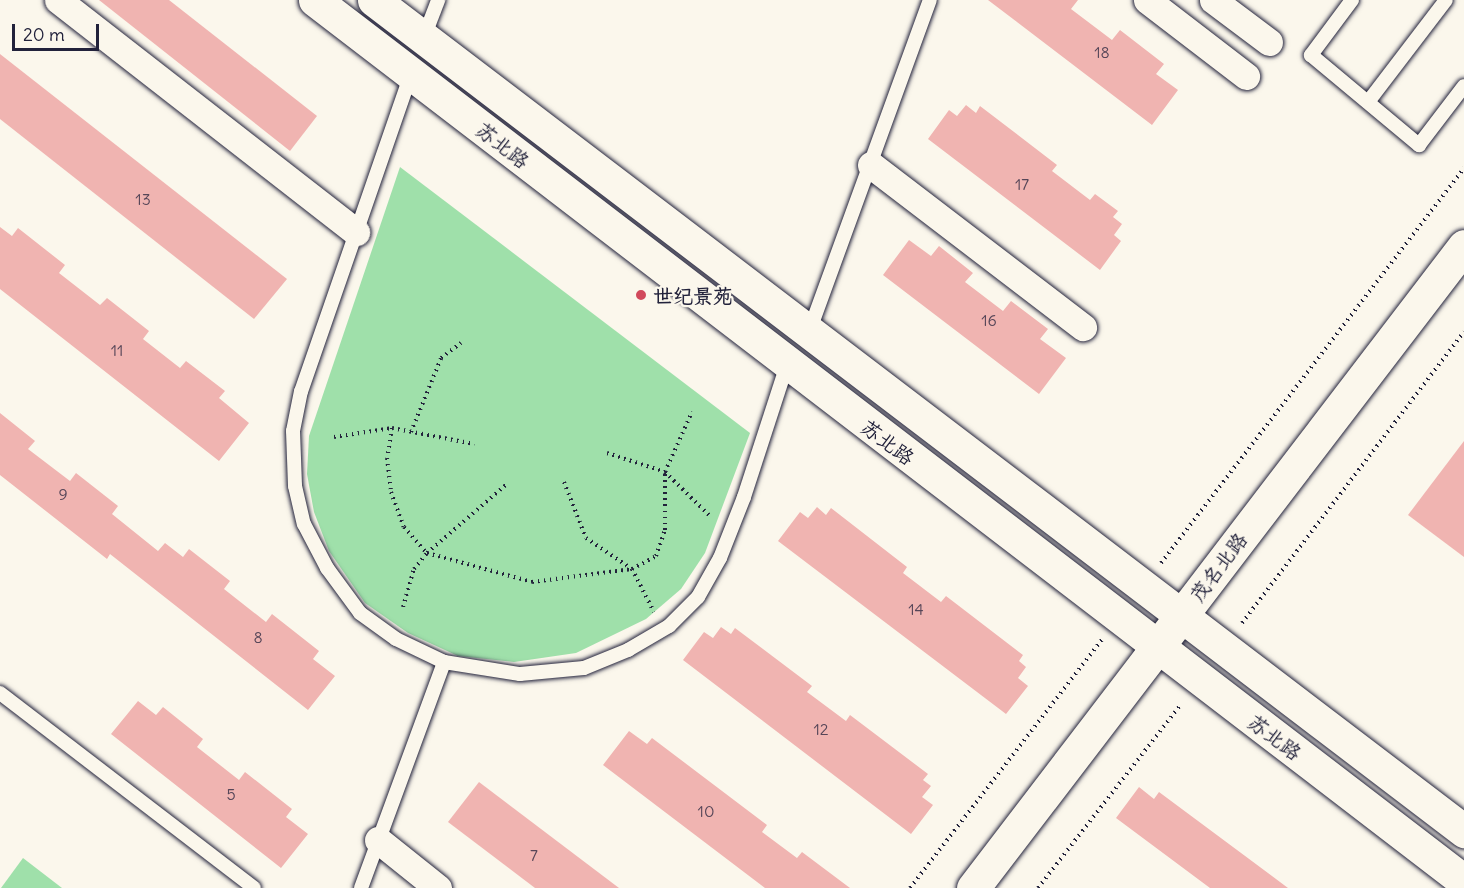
<!DOCTYPE html>
<html>
<head>
<meta charset="utf-8">
<style>
	body { margin:0 }
	#map { position:relative; width:1464px; height:888px; overflow:hidden; background:#fbf7ec; font-family:Delius,"LXGW WenKai TC",sans-serif }
	div>[style] { position:absolute }
	[style*='--x'] { left:calc(var(--x)*1px); top:calc(var(--y)*1px); width:calc(var(--w)*1px); rotate:calc(var(--a)*1deg) }
	.green>* { inset:0; background:#9fe0aa }
	.building>* { inset:0; background:#f0b4b1 }
	.path>* { height:4px; margin-top:-2px; transform-origin:0; background:repeating-linear-gradient(90deg,#22223b 0 1.5px,transparent 0 6px) }
	.roads { filter:drop-shadow(0 0 2px #22223b) drop-shadow(0 0 2px #22223b) }
	.service>* { height:14px; margin:-7px; padding:0 7px; transform-origin:7px; border-radius:7px; background:#fbf7ec }
	.minor>* { height:27px; margin:-13.5px; padding:0 13.5px; transform-origin:13.5px; border-radius:13.5px; background:#fbf7ec }
	.tertiary>* { height:33px; margin:-16.5px; padding:0 16.5px; transform-origin:16.5px; border-radius:16.5px; background:#fbf7ec }
	.secondary>* { height:33px; margin:-16.5px; padding:0 16.5px; transform-origin:16.5px; border-radius:16.5px; background:#fbf7ec }
	.dots>* { width:16px; height:16px; translate:-50% -50%; box-sizing:border-box; border:3px solid #fbf7ec; border-radius:50% }
	span { translate:-50% -50%; white-space:nowrap; text-align:center; line-height:1.15; -webkit-text-stroke:4.5px #fbf7ec; paint-order:stroke }
	.number-label { font-size:16px; color:#564658 }
	.number-label span { -webkit-text-stroke-width:0 }
	.street-label { font-size:20px; color:#22223b }
	.poi-label { font-size:20px; color:#22223b; font-weight:700 }
	.left { translate:0 -50%; text-align:left }
	.scale { position:absolute; left:12px; top:24px; width:87px; height:27px; box-sizing:border-box; border:3px solid #22223b; border-top:0; padding-left:8px; font-size:18px; line-height:21px; white-space:nowrap; color:#22223b; -webkit-text-stroke:4px #fbf7ec; paint-order:stroke }
</style>
</head>
<body>
<div id="map">
	<div class="green">
		<div style="clip-path:polygon(400px 167px,750px 433px,705px 553px,681px 589px,646px 619px,576px 653px,514px 662px,458px 656px,408px 633px,365px 603px,329px 551px,314px 512px,307px 474px,309px 436px)"></div>
		<div style="clip-path:polygon(23px 858px,62px 888px,1px 888px)"></div>
	</div>
	<div class="building">
		<div style="clip-path:polygon(99px 0,169px 0,317px 116px,290px 151px)"></div>
		<div style="clip-path:polygon(988px 0,1078px 0,1071px 9px,1112px 40px,1120px 30px,1164px 64px,1156px 74px,1178px 90px,1152px 125px)"></div>
		<div style="clip-path:polygon(0 54px,287px 279px,254px 319px,0 119px)"></div>
		<div style="clip-path:polygon(966px 105px,976px 113px,980px 106px,1057px 165px,1052px 171px,1090px 200px,1095px 194px,1118px 211px,1113px 217px,1122px 224px,1114px 235px,1121px 241px,1100px 270px,928px 139px,949px 110px,957px 116px)"></div>
		<div style="clip-path:polygon(0 227px,12px 236px,18px 228px,65px 265px,59px 273px,100px 305px,107px 298px,149px 331px,143px 339px,180px 368px,186px 361px,225px 391px,219px 398px,249px 423px,219px 461px,0 289px)"></div>
		<div style="clip-path:polygon(909px 240px,931px 256px,939px 246px,973px 273px,965px 282px,1003px 311px,1011px 301px,1048px 329px,1040px 339px,1066px 358px,1039px 394px,883px 275px)"></div>
		<div style="clip-path:polygon(0 413px,35px 441px,28px 449px,70px 481px,76px 473px,118px 506px,112px 514px,158px 551px,165px 543px,183px 557px,189px 549px,230px 581px,224px 589px,266px 622px,272px 614px,319px 651px,313px 659px,335px 676px,308px 710px,110px 554px,107px 559px,0 475px)"></div>
		<div style="clip-path:polygon(1464px 441px,1464px 557px,1408px 515px)"></div>
		<div style="clip-path:polygon(817px 507px,826px 515px,831px 508px,907px 567px,903px 573px,941px 602px,946px 596px,1023px 655px,1019px 661px,1026px 667px,1018px 678px,1028px 686px,1006px 714px,778px 541px,800px 512px,808px 518px)"></div>
		<div style="clip-path:polygon(721px 627px,731px 634px,735px 628px,812px 686px,807px 692px,846px 721px,850px 715px,928px 774px,923px 780px,931px 786px,922px 797px,933px 805px,911px 834px,683px 660px,704px 632px,713px 638px)"></div>
		<div style="clip-path:polygon(138px 701px,156px 715px,163px 707px,203px 739px,197px 747px,239px 780px,245px 772px,292px 809px,286px 817px,308px 834px,281px 868px,111px 734px)"></div>
		<div style="clip-path:polygon(629px 731px,647px 744px,652px 738px,767px 825px,762px 832px,797px 858px,802px 852px,850px 888px,765px 888px,603px 765px)"></div>
		<div style="clip-path:polygon(479px 782px,619px 888px,535px 888px,448px 822px)"></div>
		<div style="clip-path:polygon(1139px 787px,1154px 799px,1159px 792px,1288px 888px,1210px 888px,1116px 818px)"></div>
	</div>
	<div class="path">
		<div style="--x:392;--y:428;--w:30;--a:99"></div>
		<div style="--x:387;--y:458;--w:34;--a:83"></div>
		<div style="--x:391;--y:492;--w:37;--a:70"></div>
		<div style="--x:404;--y:527;--w:35;--a:49"></div>
		<div style="--x:427;--y:553;--w:109;--a:15.4"></div>
		<div style="--x:532;--y:582;--w:101;--a:-7.4"></div>
		<div style="--x:632;--y:569;--w:27;--a:-28"></div>
		<div style="--x:656;--y:556;--w:28;--a:-71"></div>
		<div style="--x:665;--y:530;--w:58;--a:-90"></div>
		<div style="--x:665;--y:472;--w:66;--a:-65.8"></div>
		<div style="--x:411;--y:432;--w:80;--a:-67.9"></div>
		<div style="--x:441;--y:358;--w:25;--a:-37"></div>
		<div style="--x:334;--y:437;--w:59;--a:-8.8"></div>
		<div style="--x:392;--y:428;--w:84;--a:11"></div>
		<div style="--x:607;--y:453;--w:61;--a:18.1"></div>
		<div style="--x:665;--y:472;--w:64;--a:44.4"></div>
		<div style="--x:564;--y:482;--w:60;--a:68.6"></div>
		<div style="--x:586;--y:538;--w:55;--a:34"></div>
		<div style="--x:632;--y:569;--w:48;--a:62.9"></div>
		<div style="--x:1161;--y:563;--w:498;--a:-52.5"></div>
		<div style="--x:403;--y:607;--w:40;--a:-74"></div>
		<div style="--x:414;--y:569;--w:21;--a:-51"></div>
		<div style="--x:427;--y:553;--w:107;--a:-40.8"></div>
		<div style="--x:1242;--y:623;--w:366;--a:-52.7"></div>
		<div style="--x:910;--y:888;--w:314;--a:-52.3"></div>
		<div style="--x:1038;--y:888;--w:233;--a:-52.1"></div>
	</div>
	<div class="roads">
		<div class="service">
			<div style="--x:1352;--y:0;--w:69;--a:126.7"></div>
			<div style="--x:1311;--y:55;--w:141;--a:39.8"></div>
			<div style="--x:1419;--y:145;--w:74;--a:-52.7"></div>
			<div style="--x:424;--y:37;--w:40;--a:-69"></div>
			<div style="--x:411;--y:74;--w:336;--a:109.1"></div>
			<div style="--x:301;--y:391;--w:41;--a:101.3"></div>
			<div style="--x:293;--y:431;--w:55;--a:87.9"></div>
			<div style="--x:295;--y:486;--w:39;--a:77"></div>
			<div style="--x:304;--y:524;--w:50;--a:62.4"></div>
			<div style="--x:327;--y:568;--w:56;--a:53.7"></div>
			<div style="--x:360;--y:613;--w:44;--a:35.8"></div>
			<div style="--x:396;--y:639;--w:53;--a:25.6"></div>
			<div style="--x:444;--y:662;--w:77;--a:9"></div>
			<div style="--x:520;--y:674;--w:64;--a:-5.4"></div>
			<div style="--x:584;--y:668;--w:48;--a:-22.2"></div>
			<div style="--x:628;--y:650;--w:48;--a:-30.3"></div>
			<div style="--x:669;--y:626;--w:41;--a:-45"></div>
			<div style="--x:698;--y:597;--w:45;--a:-60.6"></div>
			<div style="--x:720;--y:558;--w:66;--a:-68.5"></div>
			<div style="--x:744;--y:497;--w:139;--a:-72"></div>
			<div style="--x:1368;--y:102;--w:128;--a:-52.6"></div>
			<div style="--x:809;--y:332;--w:353;--a:-70"></div>
			<div style="--x:0;--y:693;--w:320;--a:37.5"></div>
			<div style="--x:361;--y:888;--w:241;--a:-69.8"></div>
		</div>
		<div class="minor">
			<div style="--x:58;--y:0;--w:378;--a:37.9"></div>
			<div style="--x:1147;--y:0;--w:125;--a:37.5"></div>
			<div style="--x:1213;--y:0;--w:70;--a:36.9"></div>
			<div style="--x:871;--y:165;--w:267;--a:37.4"></div>
			<div style="--x:378;--y:840;--w:77;--a:38.7"></div>
		</div>
		<div class="tertiary">
			<div style="--x:973;--y:888;--w:808;--a:-52.59"></div>
		</div>
		<div class="secondary">
			<div style="--x:315;--y:0;--w:1448;--a:37.48"></div>
			<div style="--x:374;--y:0;--w:1371;--a:37.32"></div>
		</div>
	</div>
	<div class="dots">
		<div style="left:641px;top:295px;background:#d1495b"></div>
	</div>
	<div class="number-label">
		<span style="left:1102px;top:52px">18</span>
		<span style="left:1022px;top:184px">17</span>
		<span style="left:143px;top:199px">13</span>
		<span style="left:989px;top:320px">16</span>
		<span style="left:117px;top:350px">11</span>
		<span style="left:63px;top:494px">9</span>
		<span style="left:916px;top:609px">14</span>
		<span style="left:258px;top:637px">8</span>
		<span style="left:821px;top:729px">12</span>
		<span style="left:231px;top:794px">5</span>
		<span style="left:706px;top:811px">10</span>
		<span style="left:534px;top:855px">7</span>
	</div>
	<div class="street-label">
		<span style="left:503px;top:145px;rotate:38deg">苏北路</span>
		<span style="left:888px;top:442px;rotate:37deg">苏北路</span>
		<span style="left:1218px;top:567px;rotate:-53deg">茂名北路</span>
		<span style="left:1275px;top:737px;rotate:37deg">苏北路</span>
	</div>
	<div class="poi-label">
		<span class="left" style="left:653px;top:295px">世纪景苑</span>
	</div>
	<div class="scale">20 m</div>
</div>
</body>
</html>
